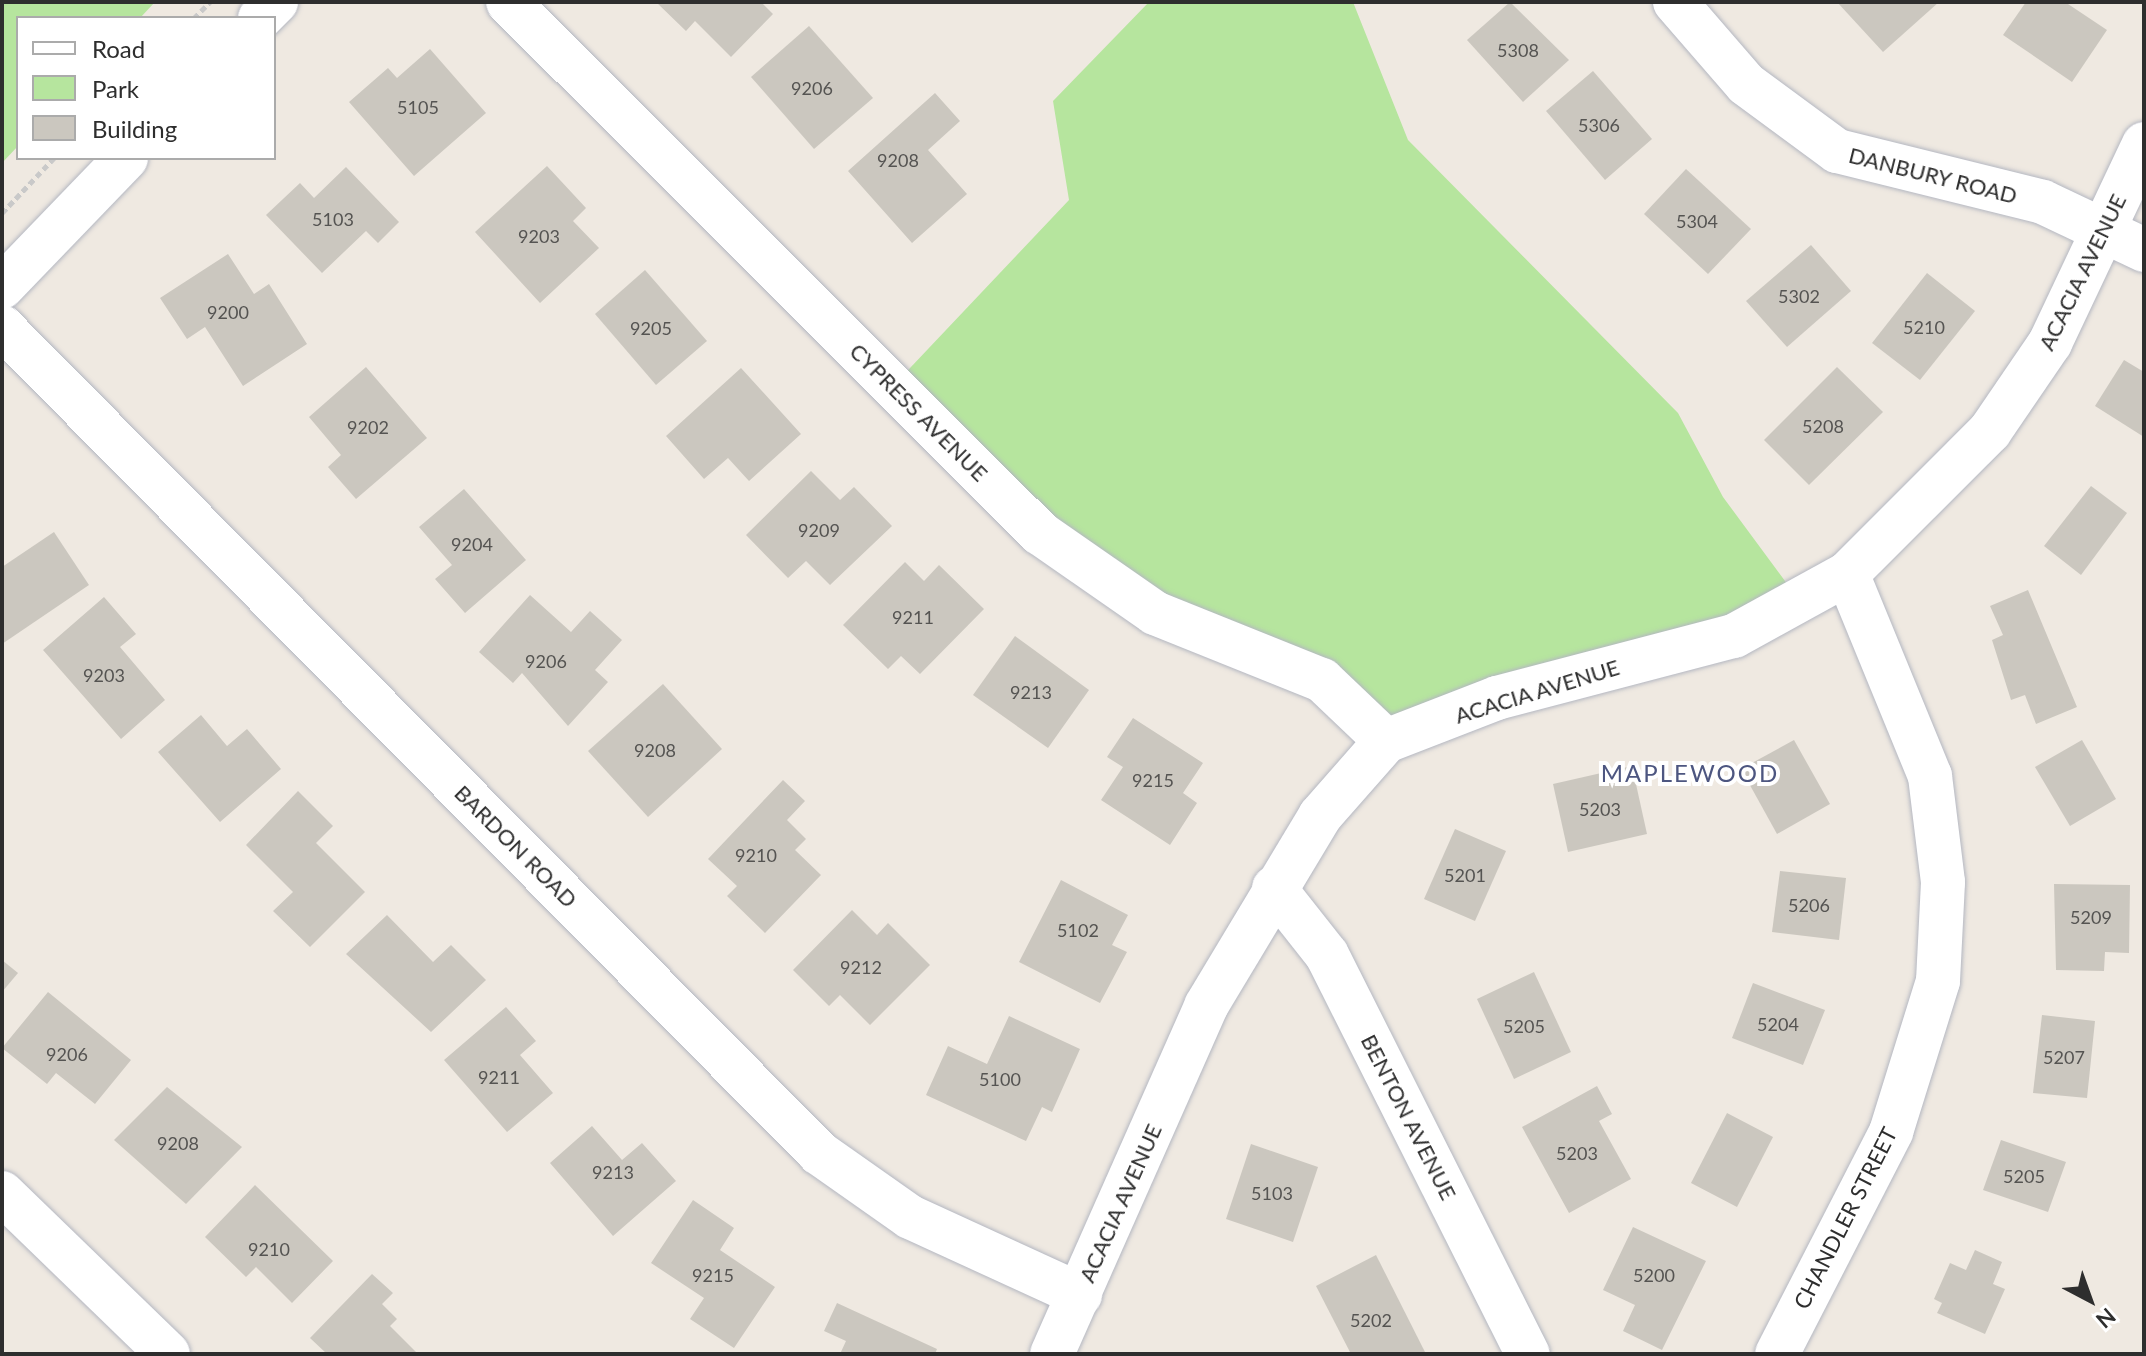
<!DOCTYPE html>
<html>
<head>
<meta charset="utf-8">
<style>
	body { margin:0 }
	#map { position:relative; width:2146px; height:1356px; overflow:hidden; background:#efe9e1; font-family:Lato,sans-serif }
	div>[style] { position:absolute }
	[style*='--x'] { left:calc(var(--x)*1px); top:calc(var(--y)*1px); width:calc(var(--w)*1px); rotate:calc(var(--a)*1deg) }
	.green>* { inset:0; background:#b6e59e }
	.building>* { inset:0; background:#cbc7bf }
	.path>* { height:5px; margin-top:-2.5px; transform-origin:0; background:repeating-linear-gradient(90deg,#c9c9c9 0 6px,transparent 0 10px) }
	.roads { filter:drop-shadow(0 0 2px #b4b7c1) drop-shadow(0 0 2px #b4b7c1) }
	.minor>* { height:44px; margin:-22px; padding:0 22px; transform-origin:22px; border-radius:22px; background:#fff }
	.secondary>* { height:44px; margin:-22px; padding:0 22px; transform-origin:22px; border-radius:22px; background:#fff }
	span { translate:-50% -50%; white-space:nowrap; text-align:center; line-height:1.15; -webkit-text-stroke:8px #fff; paint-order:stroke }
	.number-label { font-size:18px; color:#555452 }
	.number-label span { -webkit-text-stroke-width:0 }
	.street-label { font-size:22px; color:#2e2e2e }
	.neighbourhood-label { font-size:24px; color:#4d5680; letter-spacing:2px }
	.frame { position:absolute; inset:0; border:4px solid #2e2e2e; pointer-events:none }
	.legend { position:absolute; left:16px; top:16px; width:260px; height:144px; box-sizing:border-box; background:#fff; border:2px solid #ababab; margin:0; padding:10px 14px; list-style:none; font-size:24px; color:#2e2e2e }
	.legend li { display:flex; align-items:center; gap:16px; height:40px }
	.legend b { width:40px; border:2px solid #ababab }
	.north { position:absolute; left:2050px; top:1260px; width:80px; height:80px; -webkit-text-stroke:6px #fff; paint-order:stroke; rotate:139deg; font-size:22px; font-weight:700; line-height:32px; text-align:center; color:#2e2e2e }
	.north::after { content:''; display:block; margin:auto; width:28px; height:36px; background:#2e2e2e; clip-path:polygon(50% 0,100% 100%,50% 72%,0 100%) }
</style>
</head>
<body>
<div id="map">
	<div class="green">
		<div style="clip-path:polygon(2px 2px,155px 2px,140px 18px,18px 18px,18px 146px,2px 163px)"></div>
		<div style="clip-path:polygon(1149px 2px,1353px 2px,1408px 140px,1678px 413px,1723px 497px,1799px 600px,1386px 741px,1155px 613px,893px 386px,1069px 200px,1053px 101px)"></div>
	</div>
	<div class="building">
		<div style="clip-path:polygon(656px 2px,761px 2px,773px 14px,731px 57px,695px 21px,686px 31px)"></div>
		<div style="clip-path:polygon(1510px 2px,1569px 60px,1523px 102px,1467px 40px)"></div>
		<div style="clip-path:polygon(1837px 2px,1939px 2px,1883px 52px)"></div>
		<div style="clip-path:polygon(2026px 2px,2065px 2px,2107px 30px,2072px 82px,2003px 35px)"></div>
		<div style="clip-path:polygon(809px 26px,873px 98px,814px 149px,751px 77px)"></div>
		<div style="clip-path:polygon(430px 49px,486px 113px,414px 176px,349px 102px,388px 68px,397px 78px)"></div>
		<div style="clip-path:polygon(1593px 71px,1652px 139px,1605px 180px,1546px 111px)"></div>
		<div style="clip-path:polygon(935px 93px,960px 121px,928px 150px,967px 194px,912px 243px,848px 171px)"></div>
		<div style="clip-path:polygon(547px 166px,586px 208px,573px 221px,599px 248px,540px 303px,475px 232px)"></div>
		<div style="clip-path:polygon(346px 167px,399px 222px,378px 243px,366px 231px,322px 273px,266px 215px,300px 183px,314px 198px)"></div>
		<div style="clip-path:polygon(1686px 169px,1751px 229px,1708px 274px,1644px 214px)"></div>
		<div style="clip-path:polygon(1811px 245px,1851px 291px,1787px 347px,1746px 301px)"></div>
		<div style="clip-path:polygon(228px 254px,254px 294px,269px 284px,307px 344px,243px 386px,205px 327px,187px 339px,160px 298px)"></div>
		<div style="clip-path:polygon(645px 270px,707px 341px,656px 385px,595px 314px)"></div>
		<div style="clip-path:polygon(1927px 273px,1975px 311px,1920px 380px,1872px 343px)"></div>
		<div style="clip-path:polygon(2124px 360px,2144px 372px,2144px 437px,2095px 406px)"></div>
		<div style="clip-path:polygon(366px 367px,427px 438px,356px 499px,328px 467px,341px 455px,309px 417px)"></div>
		<div style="clip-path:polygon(1837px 367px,1883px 412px,1809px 485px,1764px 440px)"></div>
		<div style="clip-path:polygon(741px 368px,801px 434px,749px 481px,728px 458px,704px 479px,666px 436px)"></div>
		<div style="clip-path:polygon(811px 471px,840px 500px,854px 487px,892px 526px,830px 585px,806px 561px,788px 578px,746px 535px)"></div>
		<div style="clip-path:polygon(2091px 486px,2127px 513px,2081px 575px,2044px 546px)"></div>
		<div style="clip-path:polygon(464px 489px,526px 560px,465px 613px,435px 579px,452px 565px,419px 527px)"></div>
		<div style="clip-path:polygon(54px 532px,89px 585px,2px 644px,2px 567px)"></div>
		<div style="clip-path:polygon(905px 562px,924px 581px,939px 565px,984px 609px,920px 674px,901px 656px,888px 669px,843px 625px)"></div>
		<div style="clip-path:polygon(2028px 590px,2077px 707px,2036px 724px,2025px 695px,2011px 700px,1992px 640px,2003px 635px,1990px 606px)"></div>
		<div style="clip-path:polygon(530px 595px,571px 632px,590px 611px,622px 640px,595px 670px,608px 682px,568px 726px,522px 673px,513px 683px,479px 652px)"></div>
		<div style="clip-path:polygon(104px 597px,136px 634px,120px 647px,165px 700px,121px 739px,43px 650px)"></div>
		<div style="clip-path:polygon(1015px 636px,1089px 690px,1048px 748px,973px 695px)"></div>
		<div style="clip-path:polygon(663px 684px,722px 749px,648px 817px,588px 751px)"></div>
		<div style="clip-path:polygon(201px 715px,227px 746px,247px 729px,281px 769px,220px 822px,158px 752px)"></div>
		<div style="clip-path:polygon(1133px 718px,1203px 763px,1183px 793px,1197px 803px,1170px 845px,1101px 800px,1123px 767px,1107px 757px)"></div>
		<div style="clip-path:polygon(1794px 740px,1830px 804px,1777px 834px,1741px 769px)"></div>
		<div style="clip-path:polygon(2082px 740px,2116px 799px,2070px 826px,2035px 767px)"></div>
		<div style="clip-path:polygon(1632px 766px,1647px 834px,1568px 852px,1553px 784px)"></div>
		<div style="clip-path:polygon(783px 780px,805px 801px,787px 820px,806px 839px,795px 850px,821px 875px,765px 933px,727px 896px,737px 886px,708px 859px)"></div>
		<div style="clip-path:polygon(298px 791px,333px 826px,316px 843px,365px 892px,310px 947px,273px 911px,293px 892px,246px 845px)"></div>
		<div style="clip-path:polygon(1455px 829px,1506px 851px,1475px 921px,1424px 899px)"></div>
		<div style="clip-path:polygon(1780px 871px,1846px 878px,1839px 940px,1772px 932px)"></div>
		<div style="clip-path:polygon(1061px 880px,1128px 915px,1112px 945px,1127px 952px,1100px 1003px,1019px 962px)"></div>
		<div style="clip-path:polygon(2054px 884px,2130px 885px,2129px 953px,2105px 952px,2104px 971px,2056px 970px)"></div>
		<div style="clip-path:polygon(852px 910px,877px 935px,888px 923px,930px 965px,870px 1025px,840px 995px,829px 1006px,793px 970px)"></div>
		<div style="clip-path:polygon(387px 915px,433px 962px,451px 945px,486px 980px,431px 1032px,346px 954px)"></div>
		<div style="clip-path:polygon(2px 960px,18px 973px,2px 992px)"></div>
		<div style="clip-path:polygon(1534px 972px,1571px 1052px,1514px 1079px,1477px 999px)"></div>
		<div style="clip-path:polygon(1753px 983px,1825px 1010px,1803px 1065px,1732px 1038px)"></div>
		<div style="clip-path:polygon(48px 992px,131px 1060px,95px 1104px,56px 1073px,47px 1084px,2px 1048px)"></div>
		<div style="clip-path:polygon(506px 1007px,536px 1041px,520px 1055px,553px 1093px,507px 1132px,444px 1060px)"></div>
		<div style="clip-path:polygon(2042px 1015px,2095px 1021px,2087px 1098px,2033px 1093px)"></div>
		<div style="clip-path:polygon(1009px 1016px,1080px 1049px,1052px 1112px,1042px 1107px,1026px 1141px,926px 1095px,948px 1046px,987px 1064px)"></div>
		<div style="clip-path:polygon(1597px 1086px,1612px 1114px,1599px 1121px,1631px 1179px,1569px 1213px,1522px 1127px)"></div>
		<div style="clip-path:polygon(167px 1087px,242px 1147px,186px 1204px,114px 1140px)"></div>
		<div style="clip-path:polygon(1727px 1113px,1773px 1137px,1737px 1207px,1691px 1183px)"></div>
		<div style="clip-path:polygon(592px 1126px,622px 1160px,642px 1143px,676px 1181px,613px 1236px,550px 1163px)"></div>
		<div style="clip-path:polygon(2001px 1140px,2066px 1162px,2048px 1212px,1983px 1190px)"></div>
		<div style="clip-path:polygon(1251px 1144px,1318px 1167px,1293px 1242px,1226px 1219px)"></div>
		<div style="clip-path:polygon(255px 1185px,333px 1261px,292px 1303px,256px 1267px,246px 1277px,205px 1237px)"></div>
		<div style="clip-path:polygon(693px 1200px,734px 1228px,720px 1250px,775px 1287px,734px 1348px,690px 1319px,704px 1298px,651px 1263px)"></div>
		<div style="clip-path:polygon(1633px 1227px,1706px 1261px,1662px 1350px,1623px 1331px,1635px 1305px,1603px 1290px)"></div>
		<div style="clip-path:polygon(1975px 1250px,2002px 1262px,1993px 1284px,2005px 1289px,1985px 1334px,1937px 1313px,1942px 1303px,1934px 1299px,1950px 1263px,1966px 1270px)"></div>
		<div style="clip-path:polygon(1376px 1255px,1426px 1354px,1351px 1354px,1316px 1286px)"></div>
		<div style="clip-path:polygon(372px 1274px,393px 1293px,382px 1304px,397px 1319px,390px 1326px,418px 1354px,327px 1354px,310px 1338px)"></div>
		<div style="clip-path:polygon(837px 1303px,937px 1349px,935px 1354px,840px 1354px,846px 1341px,824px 1331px)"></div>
	</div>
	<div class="path">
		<div style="--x:194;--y:18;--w:23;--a:-45"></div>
		<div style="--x:2;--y:213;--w:76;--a:-46.6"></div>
	</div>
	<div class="roads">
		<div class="minor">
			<div style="--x:508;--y:2;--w:752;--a:44.95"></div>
			<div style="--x:1040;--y:533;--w:140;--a:34.8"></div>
			<div style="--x:1155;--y:613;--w:180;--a:21.9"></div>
			<div style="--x:1322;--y:680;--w:88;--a:43.6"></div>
			<div style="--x:1675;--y:2;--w:108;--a:49.1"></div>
			<div style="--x:1746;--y:84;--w:113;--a:36.4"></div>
			<div style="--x:1837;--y:151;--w:212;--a:13.9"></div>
			<div style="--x:2043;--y:202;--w:112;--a:25.4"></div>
			<div style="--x:2;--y:327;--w:1162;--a:45.31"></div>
			<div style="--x:819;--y:1153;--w:111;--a:35.1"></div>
			<div style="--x:910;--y:1217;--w:187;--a:24.6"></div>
			<div style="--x:1274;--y:888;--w:85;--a:51.7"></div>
			<div style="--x:1327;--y:955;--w:447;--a:63.3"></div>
			<div style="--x:2;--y:1193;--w:231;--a:44.1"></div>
			<div style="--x:1052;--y:1354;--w:381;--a:-66.1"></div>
			<div style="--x:1206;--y:1006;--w:222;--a:-59"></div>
			<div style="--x:1320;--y:816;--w:100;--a:-48.7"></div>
			<div style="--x:1386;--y:741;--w:119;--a:-21.2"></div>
			<div style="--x:1497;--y:698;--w:245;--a:-14.7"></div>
			<div style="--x:1734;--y:636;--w:129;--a:-28.8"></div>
			<div style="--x:1847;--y:574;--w:202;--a:-45"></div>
			<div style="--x:1990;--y:431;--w:107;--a:-55.7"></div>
			<div style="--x:2050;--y:343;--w:220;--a:-64.7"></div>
			<div style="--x:1777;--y:1354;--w:250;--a:-62.8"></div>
			<div style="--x:1891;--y:1132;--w:158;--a:-72.7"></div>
			<div style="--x:1938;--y:981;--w:99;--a:-87.1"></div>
			<div style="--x:1943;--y:882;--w:107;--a:-97"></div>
			<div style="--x:1930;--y:776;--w:218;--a:-112.3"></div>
		</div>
		<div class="secondary">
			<div style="--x:260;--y:18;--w:23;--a:-45"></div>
			<div style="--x:2;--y:287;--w:179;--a:-46.1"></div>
		</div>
	</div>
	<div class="number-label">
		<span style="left:1518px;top:50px">5308</span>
		<span style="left:812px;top:88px">9206</span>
		<span style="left:418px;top:107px">5105</span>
		<span style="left:1599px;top:125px">5306</span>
		<span style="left:898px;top:160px">9208</span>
		<span style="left:333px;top:219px">5103</span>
		<span style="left:1697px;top:221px">5304</span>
		<span style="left:539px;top:236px">9203</span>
		<span style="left:1799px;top:296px">5302</span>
		<span style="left:228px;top:312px">9200</span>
		<span style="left:1924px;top:327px">5210</span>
		<span style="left:651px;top:328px">9205</span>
		<span style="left:1823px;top:426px">5208</span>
		<span style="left:368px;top:427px">9202</span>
		<span style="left:819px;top:530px">9209</span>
		<span style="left:472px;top:544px">9204</span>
		<span style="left:913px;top:617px">9211</span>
		<span style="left:546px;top:661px">9206</span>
		<span style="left:104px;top:675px">9203</span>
		<span style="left:1031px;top:692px">9213</span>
		<span style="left:655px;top:750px">9208</span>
		<span style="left:1153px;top:780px">9215</span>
		<span style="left:1600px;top:809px">5203</span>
		<span style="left:756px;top:855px">9210</span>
		<span style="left:1465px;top:875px">5201</span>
		<span style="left:1809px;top:905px">5206</span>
		<span style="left:2091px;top:917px">5209</span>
		<span style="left:1078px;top:930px">5102</span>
		<span style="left:861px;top:967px">9212</span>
		<span style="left:1778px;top:1024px">5204</span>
		<span style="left:1524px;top:1026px">5205</span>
		<span style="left:67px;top:1054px">9206</span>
		<span style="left:2064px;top:1057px">5207</span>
		<span style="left:499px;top:1077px">9211</span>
		<span style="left:1000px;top:1079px">5100</span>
		<span style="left:178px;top:1143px">9208</span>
		<span style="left:1577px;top:1153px">5203</span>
		<span style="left:613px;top:1172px">9213</span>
		<span style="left:2024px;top:1176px">5205</span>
		<span style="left:1272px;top:1193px">5103</span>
		<span style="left:269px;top:1249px">9210</span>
		<span style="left:713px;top:1275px">9215</span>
		<span style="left:1654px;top:1275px">5200</span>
		<span style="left:1371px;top:1320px">5202</span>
	</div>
	<div class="street-label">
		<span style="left:1933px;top:175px;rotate:14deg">DANBURY ROAD</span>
		<span style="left:2082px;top:272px;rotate:-64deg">ACACIA AVENUE</span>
		<span style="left:919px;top:412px;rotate:45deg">CYPRESS AVENUE</span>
		<span style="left:1537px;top:691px;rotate:-17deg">ACACIA AVENUE</span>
		<span style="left:516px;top:846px;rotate:45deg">BARDON ROAD</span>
		<span style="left:1409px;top:1117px;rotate:63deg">BENTON AVENUE</span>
		<span style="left:1120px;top:1203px;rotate:-66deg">ACACIA AVENUE</span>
		<span style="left:1845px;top:1218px;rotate:-63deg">CHANDLER STREET</span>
	</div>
	<div class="neighbourhood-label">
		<span style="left:1690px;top:773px">MAPLEWOOD</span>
	</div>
	<div class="frame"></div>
	<ul class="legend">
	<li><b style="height:10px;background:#fff"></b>Road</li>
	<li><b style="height:22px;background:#b6e59e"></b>Park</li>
	<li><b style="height:22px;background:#cbc7bf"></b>Building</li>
	</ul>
	<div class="north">N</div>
</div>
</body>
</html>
